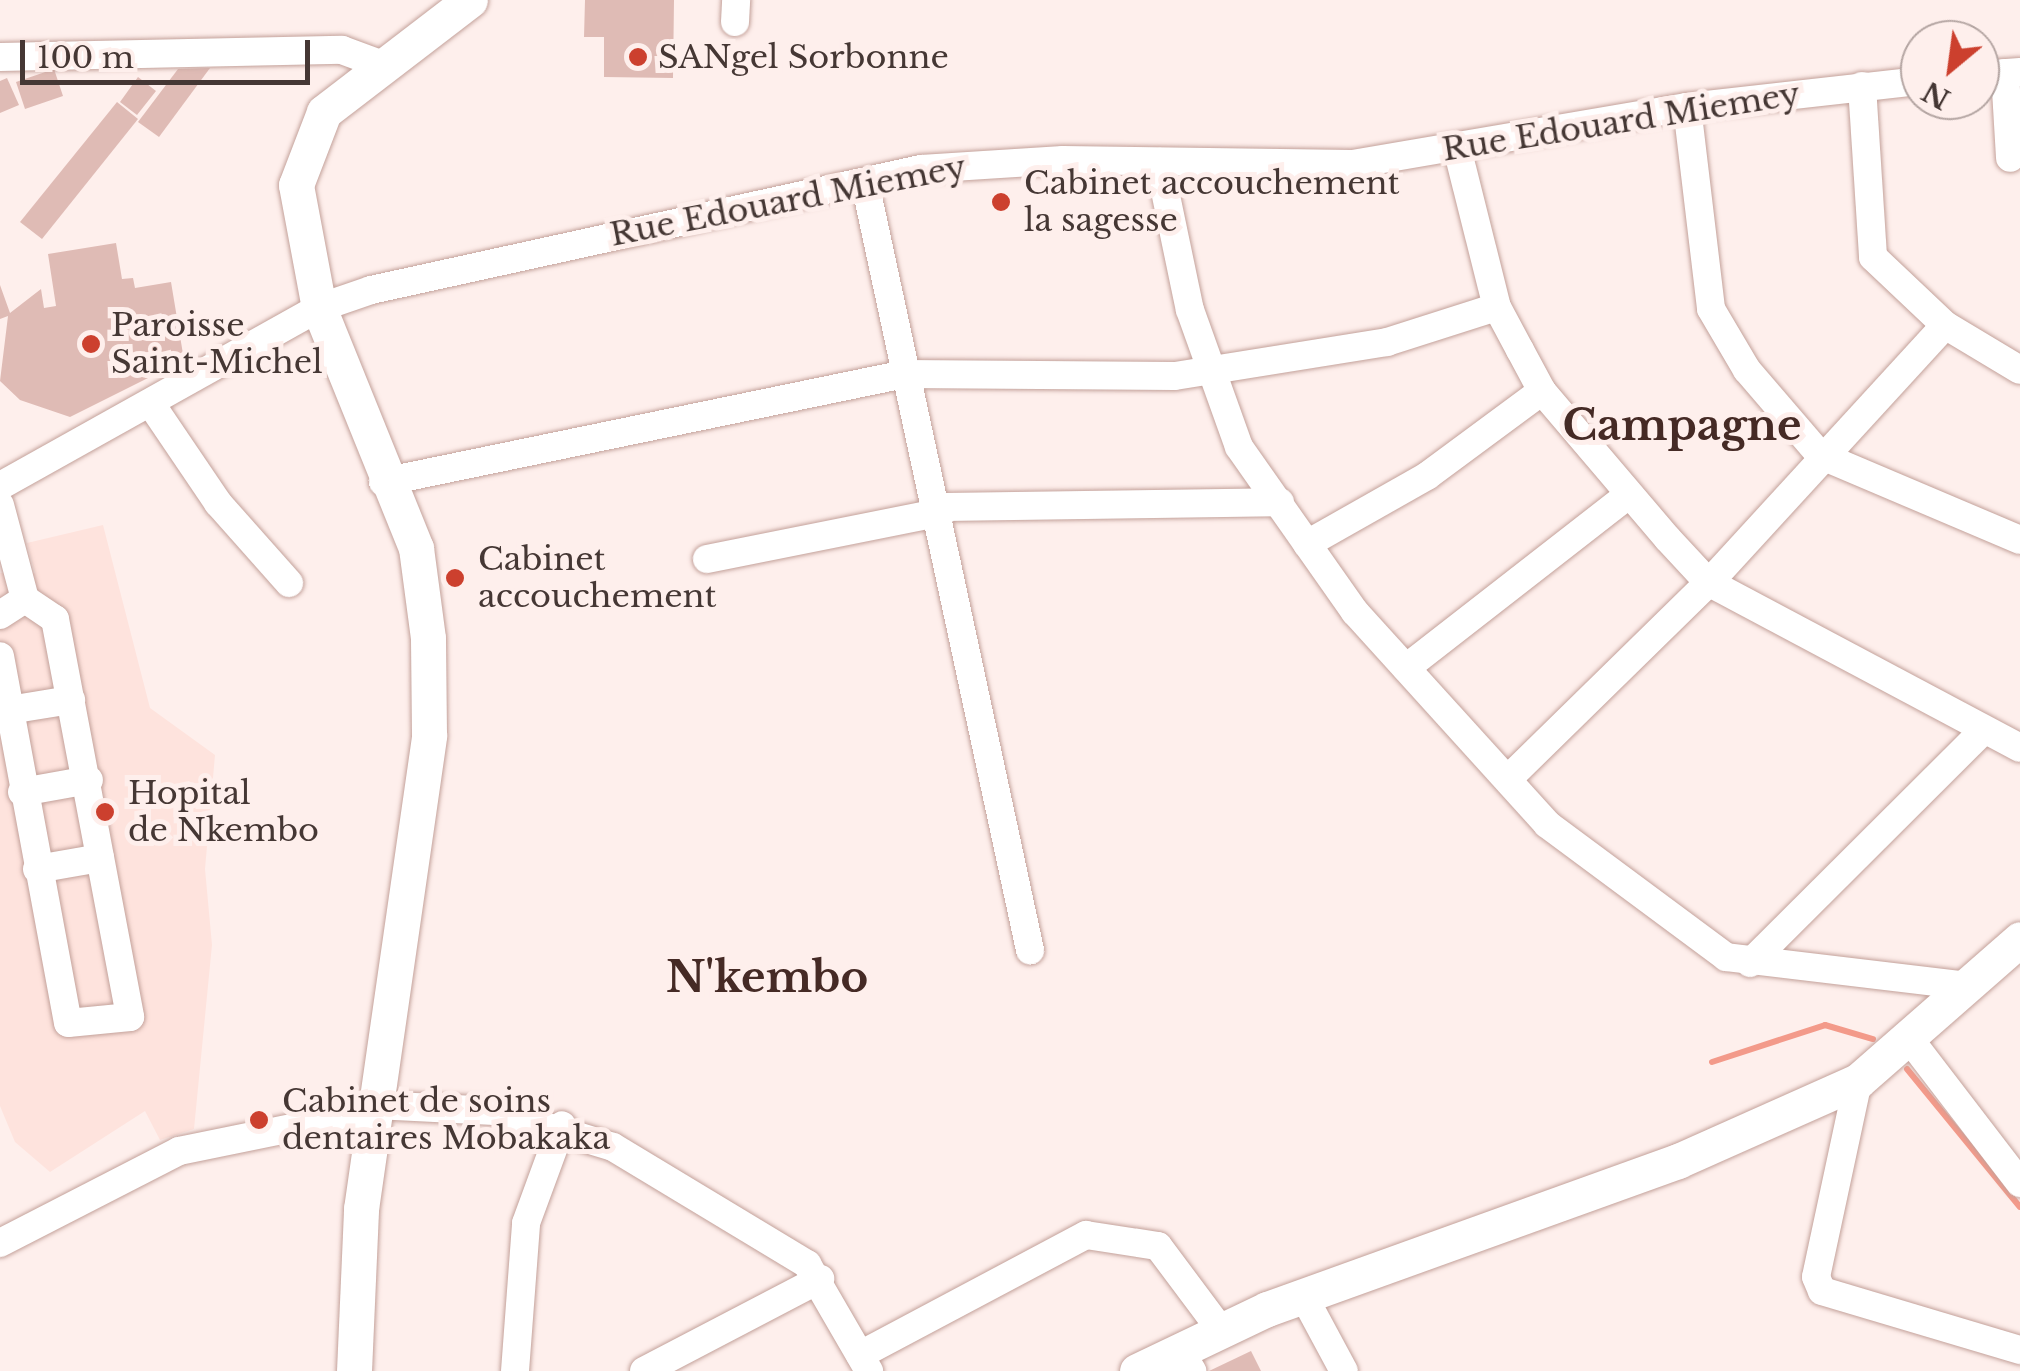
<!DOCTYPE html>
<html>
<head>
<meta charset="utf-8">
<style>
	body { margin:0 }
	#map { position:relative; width:2020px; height:1371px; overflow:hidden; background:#feefec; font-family:"Libre Baskerville",serif }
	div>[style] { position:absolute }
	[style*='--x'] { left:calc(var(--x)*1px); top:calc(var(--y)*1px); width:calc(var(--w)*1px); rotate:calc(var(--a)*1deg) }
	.built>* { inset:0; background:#fee3dd }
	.stream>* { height:6px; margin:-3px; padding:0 3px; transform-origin:3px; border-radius:3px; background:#f39a8a }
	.building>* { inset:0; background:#dfbbb5 }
	.roads { filter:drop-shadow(0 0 2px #c3a19a) drop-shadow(0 0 2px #c3a19a) }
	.minor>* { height:28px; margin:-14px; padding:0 14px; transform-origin:14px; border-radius:14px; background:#fff }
	.major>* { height:35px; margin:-17.5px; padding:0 17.5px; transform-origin:17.5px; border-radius:17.5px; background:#fff }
	.dots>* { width:28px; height:28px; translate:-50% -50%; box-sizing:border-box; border:5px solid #feefec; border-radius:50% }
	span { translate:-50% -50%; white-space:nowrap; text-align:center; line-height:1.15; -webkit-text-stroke:10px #feefec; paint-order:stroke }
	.poi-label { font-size:32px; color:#453734 }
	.left { translate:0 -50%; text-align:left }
	.street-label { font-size:32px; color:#453734 }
	.district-label { font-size:42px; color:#452a25; font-weight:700 }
	.north { position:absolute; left:1900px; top:20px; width:100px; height:100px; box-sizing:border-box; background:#feefec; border:2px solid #b4a5a2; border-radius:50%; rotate:209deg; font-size:28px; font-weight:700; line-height:40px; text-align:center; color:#453734 }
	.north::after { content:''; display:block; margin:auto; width:35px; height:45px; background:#cc402e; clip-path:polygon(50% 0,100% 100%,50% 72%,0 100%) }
	.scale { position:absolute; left:20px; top:40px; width:290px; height:45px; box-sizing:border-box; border:5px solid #453734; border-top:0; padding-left:12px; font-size:30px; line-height:35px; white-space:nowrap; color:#453734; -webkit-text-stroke:8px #feefec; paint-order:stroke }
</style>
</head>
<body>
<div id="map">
	<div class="built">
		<div style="clip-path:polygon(103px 525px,150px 708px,215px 755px,205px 869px,212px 945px,194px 1129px,160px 1140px,145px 1111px,50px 1172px,15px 1142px,0 1106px,0 573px,35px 573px,27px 543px)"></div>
	</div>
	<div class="stream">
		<div style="--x:1712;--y:1062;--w:119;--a:-18.1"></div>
		<div style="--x:1825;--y:1025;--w:50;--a:16.3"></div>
		<div style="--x:1907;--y:1069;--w:178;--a:50.7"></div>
	</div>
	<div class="building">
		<div style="clip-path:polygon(585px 0,674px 0,673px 78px,604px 77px,604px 37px,584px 37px)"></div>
		<div style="clip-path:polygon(210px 68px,159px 137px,138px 122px,178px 69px)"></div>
		<div style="clip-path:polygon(54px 69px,63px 96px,25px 109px,16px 82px)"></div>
		<div style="clip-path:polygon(138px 77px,156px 91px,137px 115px,120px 102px)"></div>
		<div style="clip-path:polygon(7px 78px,19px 105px,0 113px,0 81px)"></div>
		<div style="clip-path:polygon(117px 102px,138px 119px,42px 239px,20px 222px)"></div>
		<div style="clip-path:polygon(116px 243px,122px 279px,133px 278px,135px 288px,171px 282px,184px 360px,70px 417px,20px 400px,0 381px,8px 316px,0 319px,0 285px,10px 313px,41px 289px,44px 308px,56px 306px,48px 254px)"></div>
		<div style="clip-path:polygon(1251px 1351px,1261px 1371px,1209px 1371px)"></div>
	</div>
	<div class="roads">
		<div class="minor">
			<div style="--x:735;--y:22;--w:22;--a:-87"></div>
			<div style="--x:0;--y:57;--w:342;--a:-1.2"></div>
			<div style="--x:342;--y:50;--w:49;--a:20.3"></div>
			<div style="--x:2005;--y:73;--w:85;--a:86.6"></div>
			<div style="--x:1980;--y:75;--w:40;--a:-4.3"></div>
			<div style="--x:1862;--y:86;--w:171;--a:86.3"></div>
			<div style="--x:1873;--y:257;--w:99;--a:43.4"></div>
			<div style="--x:1945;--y:325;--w:87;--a:31"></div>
			<div style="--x:1687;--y:107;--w:203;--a:83.2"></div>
			<div style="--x:1711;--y:309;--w:71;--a:59.5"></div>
			<div style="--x:1747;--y:370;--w:112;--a:49.3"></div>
			<div style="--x:1820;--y:455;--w:217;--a:23"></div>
			<div style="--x:1457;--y:148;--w:164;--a:75.9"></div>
			<div style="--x:1497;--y:307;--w:49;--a:61.9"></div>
			<div style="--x:1520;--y:350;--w:47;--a:61.8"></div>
			<div style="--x:1542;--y:391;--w:194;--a:49.6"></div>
			<div style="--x:1668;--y:539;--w:59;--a:47.1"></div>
			<div style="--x:1708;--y:582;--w:353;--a:28"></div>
			<div style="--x:1159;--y:162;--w:151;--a:78.2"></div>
			<div style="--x:1190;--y:310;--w:145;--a:70.3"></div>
			<div style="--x:1239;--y:447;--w:202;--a:54.9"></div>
			<div style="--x:1355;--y:612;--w:286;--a:47.8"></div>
			<div style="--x:1547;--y:824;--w:223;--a:36.6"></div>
			<div style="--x:1726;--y:957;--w:244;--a:6.8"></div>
			<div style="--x:865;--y:183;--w:785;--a:77.86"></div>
			<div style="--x:151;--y:404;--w:120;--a:55.9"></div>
			<div style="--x:218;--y:503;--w:107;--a:48.4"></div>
			<div style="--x:383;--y:482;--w:533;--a:-11.69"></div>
			<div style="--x:905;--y:374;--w:270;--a:0.4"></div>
			<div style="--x:1175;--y:376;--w:215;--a:-9.1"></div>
			<div style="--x:1387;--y:342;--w:115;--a:-17.7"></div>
			<div style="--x:0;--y:486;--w:365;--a:-29.2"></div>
			<div style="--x:319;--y:308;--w:55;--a:-19.1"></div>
			<div style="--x:371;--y:290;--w:563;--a:-12.41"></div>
			<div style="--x:921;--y:169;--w:142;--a:-3.6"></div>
			<div style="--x:1063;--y:160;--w:290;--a:0.8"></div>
			<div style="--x:1353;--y:164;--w:339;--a:-9.7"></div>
			<div style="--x:1687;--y:107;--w:234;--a:-6.4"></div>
			<div style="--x:0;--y:505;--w:97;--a:75.1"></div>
			<div style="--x:941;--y:507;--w:339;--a:-0.8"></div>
			<div style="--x:1307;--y:544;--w:138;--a:-29.5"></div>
			<div style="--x:1427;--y:476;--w:143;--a:-36.5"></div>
			<div style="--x:707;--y:559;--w:240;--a:-11.3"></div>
			<div style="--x:0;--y:615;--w:30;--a:-33"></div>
			<div style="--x:25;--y:599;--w:36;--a:34"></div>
			<div style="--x:55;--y:619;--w:405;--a:79.3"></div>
			<div style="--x:130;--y:1017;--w:62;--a:174.5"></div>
			<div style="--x:68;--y:1023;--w:373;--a:-100.5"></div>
			<div style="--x:1406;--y:668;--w:280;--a:-37.9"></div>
			<div style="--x:9;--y:710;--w:63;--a:-9.2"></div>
			<div style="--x:1508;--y:779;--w:294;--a:-44.4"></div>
			<div style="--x:1718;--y:573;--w:336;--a:-47.5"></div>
			<div style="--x:22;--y:792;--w:68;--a:-10.2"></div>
			<div style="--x:37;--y:869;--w:64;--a:-9.9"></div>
			<div style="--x:1750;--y:963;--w:330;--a:-44.9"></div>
			<div style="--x:1911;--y:1041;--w:179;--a:52.5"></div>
			<div style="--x:1858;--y:1081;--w:200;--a:102.1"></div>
			<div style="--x:1816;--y:1277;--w:15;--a:67"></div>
			<div style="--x:1822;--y:1291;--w:207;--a:16.6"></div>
			<div style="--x:375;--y:1105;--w:120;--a:2.9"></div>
			<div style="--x:495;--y:1111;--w:123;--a:17"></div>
			<div style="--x:613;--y:1147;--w:227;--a:31.1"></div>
			<div style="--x:807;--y:1264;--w:124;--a:59.9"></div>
			<div style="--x:0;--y:1243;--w:201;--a:-27.2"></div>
			<div style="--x:179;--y:1151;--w:115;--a:-11.5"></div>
			<div style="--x:292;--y:1128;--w:80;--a:2.1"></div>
			<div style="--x:1303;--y:1295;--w:86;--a:61.7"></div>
			<div style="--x:1179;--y:1349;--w:26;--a:59"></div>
			<div style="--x:860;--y:1355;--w:256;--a:-28"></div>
			<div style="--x:1086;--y:1235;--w:73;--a:8.7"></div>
			<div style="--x:1158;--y:1246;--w:104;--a:53.2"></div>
			<div style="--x:515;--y:1371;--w:148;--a:-85.7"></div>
			<div style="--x:526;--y:1223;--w:104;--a:-69.8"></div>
			<div style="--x:644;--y:1371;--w:199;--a:-27.6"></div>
		</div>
		<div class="major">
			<div style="--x:354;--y:1371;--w:162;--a:-87.5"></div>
			<div style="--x:361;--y:1209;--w:479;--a:-81.8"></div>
			<div style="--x:429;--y:735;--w:97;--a:-90.6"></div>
			<div style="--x:428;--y:638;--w:91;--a:-97.6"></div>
			<div style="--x:416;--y:548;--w:259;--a:-112"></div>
			<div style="--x:319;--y:308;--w:125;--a:-100.6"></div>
			<div style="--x:296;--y:185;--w:78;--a:-69"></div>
			<div style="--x:324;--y:112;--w:184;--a:-37.5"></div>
			<div style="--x:1137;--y:1371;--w:144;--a:-25.5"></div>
			<div style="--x:1267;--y:1309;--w:437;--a:-19.8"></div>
			<div style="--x:1678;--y:1161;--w:197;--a:-24"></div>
			<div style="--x:1858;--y:1081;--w:215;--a:-41.2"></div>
		</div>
	</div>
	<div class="dots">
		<div style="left:638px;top:57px;background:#cc402e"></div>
		<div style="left:1001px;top:202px;background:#cc402e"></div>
		<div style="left:91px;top:344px;background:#cc402e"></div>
		<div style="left:455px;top:578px;background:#cc402e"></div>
		<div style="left:105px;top:812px;background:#cc402e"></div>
		<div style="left:259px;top:1120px;background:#cc402e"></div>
	</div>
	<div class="poi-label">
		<span class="left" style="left:658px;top:57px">SANgel Sorbonne</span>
		<span class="left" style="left:1024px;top:202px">Cabinet accouchement<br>la sagesse</span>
		<span class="left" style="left:111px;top:344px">Paroisse<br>Saint-Michel</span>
		<span class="left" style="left:478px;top:578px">Cabinet<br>accouchement</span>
		<span class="left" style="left:128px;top:812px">Hopital<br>de Nkembo</span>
		<span class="left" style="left:282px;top:1120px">Cabinet de soins<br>dentaires Mobakaka</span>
	</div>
	<div class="street-label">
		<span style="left:1621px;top:122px;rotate:-9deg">Rue Edouard Miemey</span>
		<span style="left:788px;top:201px;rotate:-11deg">Rue Edouard Miemey</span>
	</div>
	<div class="district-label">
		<span style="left:1682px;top:425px">Campagne</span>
		<span style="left:767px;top:977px">N'kembo</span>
	</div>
	<div class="north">N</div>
	<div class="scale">100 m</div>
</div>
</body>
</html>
